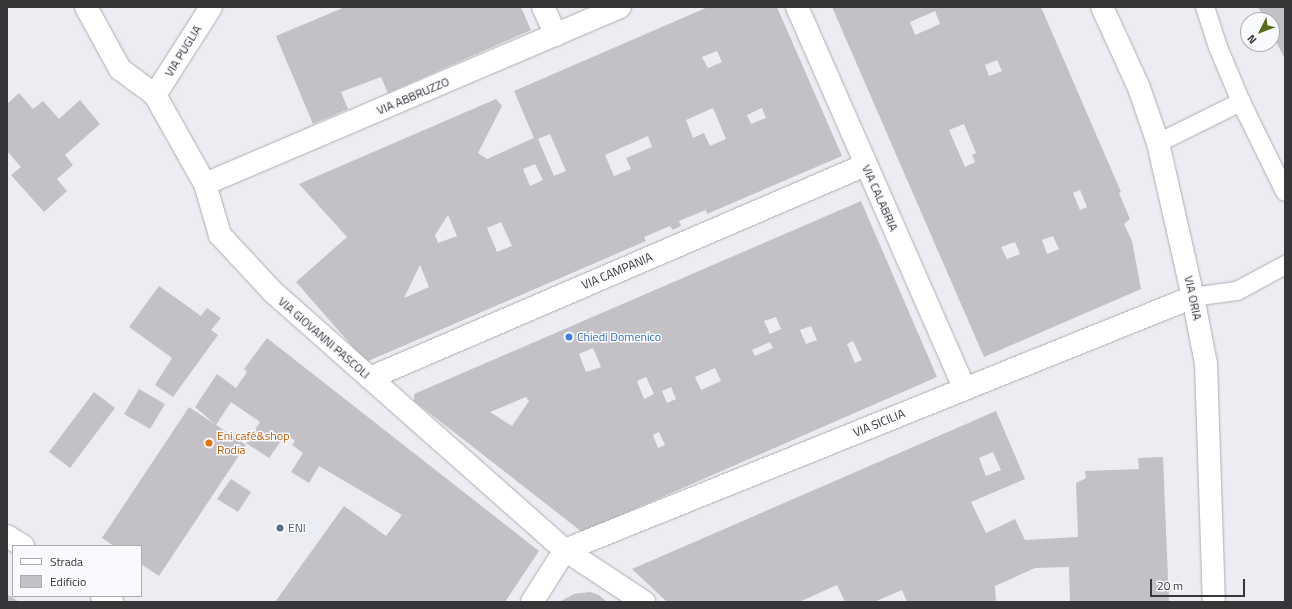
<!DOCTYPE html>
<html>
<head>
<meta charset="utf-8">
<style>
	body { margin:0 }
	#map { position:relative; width:1292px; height:609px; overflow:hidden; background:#ebedf2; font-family:"Titillium Web",sans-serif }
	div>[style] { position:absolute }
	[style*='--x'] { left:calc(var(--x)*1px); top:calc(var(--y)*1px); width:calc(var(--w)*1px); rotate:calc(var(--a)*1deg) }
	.building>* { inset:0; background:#c4c1c6 }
	.roads { filter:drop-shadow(0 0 1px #acadb2) drop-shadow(0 0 1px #acadb2) }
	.lane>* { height:18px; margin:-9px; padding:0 9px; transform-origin:9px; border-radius:9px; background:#fff }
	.street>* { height:22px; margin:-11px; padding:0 11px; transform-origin:11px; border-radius:11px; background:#fff }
	.secondary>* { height:22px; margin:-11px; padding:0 11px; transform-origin:11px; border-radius:11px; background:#fff }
	.dots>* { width:11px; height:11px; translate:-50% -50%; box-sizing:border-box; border:2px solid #f9fafe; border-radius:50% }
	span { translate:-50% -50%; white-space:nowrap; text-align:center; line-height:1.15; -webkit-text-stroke:3px #f9fafe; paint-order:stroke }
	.street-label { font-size:12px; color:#363739 }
	.shop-label { font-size:12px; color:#366cbe }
	.left { translate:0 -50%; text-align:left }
	.food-label { font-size:12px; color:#c56008 }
	.service-label { font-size:12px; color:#4e5e75 }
	.frame { position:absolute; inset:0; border:8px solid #363739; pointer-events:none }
	.legend { position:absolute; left:12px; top:545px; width:130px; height:52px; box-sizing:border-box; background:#f9fafe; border:1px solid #abacaf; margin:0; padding:5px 7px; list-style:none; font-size:12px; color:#363739 }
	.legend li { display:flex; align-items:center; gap:8px; height:20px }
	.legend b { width:20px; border:1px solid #abacaf }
	.north { position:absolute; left:1240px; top:12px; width:40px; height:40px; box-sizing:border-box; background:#f9fafe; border:1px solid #abacaf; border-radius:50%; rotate:228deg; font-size:11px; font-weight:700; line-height:16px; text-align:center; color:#363739 }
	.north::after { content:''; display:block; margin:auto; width:14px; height:18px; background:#586b18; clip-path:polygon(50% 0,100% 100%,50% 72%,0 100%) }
	.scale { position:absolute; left:1150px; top:579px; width:95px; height:18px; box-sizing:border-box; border:2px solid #363739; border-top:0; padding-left:5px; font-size:12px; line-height:14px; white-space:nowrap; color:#363739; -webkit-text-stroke:3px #f9fafe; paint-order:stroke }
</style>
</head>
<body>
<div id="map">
	<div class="building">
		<div style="clip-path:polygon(345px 7px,521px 7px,531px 30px,388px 93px,381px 77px,341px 92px,348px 109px,313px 124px,276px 36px)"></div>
		<div style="clip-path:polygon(evenodd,708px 7px,777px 7px,842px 156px,707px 214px,706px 210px,679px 221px,681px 226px,673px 230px,670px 226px,644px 237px,646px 241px,366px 362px,296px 282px,347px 237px,299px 184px,496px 99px,502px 106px,478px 153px,487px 159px,534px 138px,514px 91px,708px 7px,717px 51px,722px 62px,708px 68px,702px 57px,717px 51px,708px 7px,713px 108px,726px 139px,710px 146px,704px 133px,693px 138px,686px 120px,713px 108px,708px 7px,762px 108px,766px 118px,751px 124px,747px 115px,762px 108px,708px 7px,550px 134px,566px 171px,554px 176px,538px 139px,550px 134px,708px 7px,648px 136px,652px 147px,626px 158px,631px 169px,614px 176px,605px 155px,648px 136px,708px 7px,535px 164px,543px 180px,530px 186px,523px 169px,535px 164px,708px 7px,448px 215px,457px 236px,438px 243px,435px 235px,448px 215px,708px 7px,501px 222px,512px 246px,497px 252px,487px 228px,501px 222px,708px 7px,420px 265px,429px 287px,404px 298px,420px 265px)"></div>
		<div style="clip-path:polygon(evenodd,832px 7px,1041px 7px,1121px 192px,1119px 193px,1130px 219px,1124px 224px,1132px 241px,1141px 289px,984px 357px,832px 7px,935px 11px,940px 24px,915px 35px,910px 22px,935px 11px,832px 7px,997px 60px,1002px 71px,989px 76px,985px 65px,997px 60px,832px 7px,964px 124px,976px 153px,972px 155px,975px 162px,965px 167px,949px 130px,964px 124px,832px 7px,1080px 190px,1087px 207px,1080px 210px,1073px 193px,1080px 190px,832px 7px,1053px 236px,1059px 249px,1047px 254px,1042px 240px,1053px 236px,832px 7px,1015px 242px,1020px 254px,1007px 259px,1001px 247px,1015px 242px)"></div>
		<div style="clip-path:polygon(1258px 7px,1285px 7px,1285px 59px,1272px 34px,1272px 20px,1265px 20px)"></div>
		<div style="clip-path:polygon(19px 93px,33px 109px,43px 101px,59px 119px,80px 100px,100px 124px,65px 155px,73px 165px,57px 179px,67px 191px,44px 212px,11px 175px,21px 167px,7px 151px,7px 104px)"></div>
		<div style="clip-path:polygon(evenodd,861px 201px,937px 377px,582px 532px,414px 401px,414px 394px,861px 201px,776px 317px,781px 329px,770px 334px,764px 321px,776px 317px,861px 201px,811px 326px,817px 340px,806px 344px,800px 330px,811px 326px,861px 201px,853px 341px,862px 360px,855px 363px,847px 344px,853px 341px,861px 201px,770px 342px,773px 348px,755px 356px,752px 350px,770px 342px,861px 201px,593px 348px,601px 367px,586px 372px,579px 354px,593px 348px,861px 201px,715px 368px,721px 381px,701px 390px,695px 377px,715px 368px,861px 201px,646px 377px,654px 394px,644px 399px,637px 381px,646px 377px,861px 201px,671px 387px,676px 399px,667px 403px,662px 391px,671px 387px,861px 201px,526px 397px,529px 401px,512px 426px,490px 412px,526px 397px,861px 201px,659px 432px,665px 445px,658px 448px,653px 435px,659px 432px)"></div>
		<div style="clip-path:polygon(159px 286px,201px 316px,207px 308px,221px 318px,211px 330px,218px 335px,173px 397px,155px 385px,172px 358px,129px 327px)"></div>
		<div style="clip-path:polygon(267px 338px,539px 551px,505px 602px,275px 602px,344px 506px,386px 536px,402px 515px,319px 466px,309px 483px,291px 472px,303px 453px,292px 445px,295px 441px,286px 434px,269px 458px,246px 443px,260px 422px,231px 402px,216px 425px,246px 445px,159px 576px,141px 564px,141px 546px,114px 546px,102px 538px,189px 407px,216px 425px,195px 407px,217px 374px,236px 388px,247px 372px,244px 369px)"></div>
		<div style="clip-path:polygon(139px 389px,165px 404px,150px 429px,124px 414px)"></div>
		<div style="clip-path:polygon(94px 392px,115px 408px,70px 468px,49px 452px)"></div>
		<div style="clip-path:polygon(evenodd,996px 411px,1025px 479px,971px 502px,986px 533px,1015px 519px,1025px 540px,1078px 537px,1076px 483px,1086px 478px,1085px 471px,1139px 469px,1138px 458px,1163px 457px,1169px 602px,1070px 602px,1069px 567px,1035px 568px,995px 586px,996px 602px,907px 602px,902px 590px,874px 602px,845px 602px,837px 585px,799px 602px,667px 602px,632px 569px,996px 411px,993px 452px,1001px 470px,986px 476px,979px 458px,993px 452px)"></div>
		<div style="clip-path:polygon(231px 479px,251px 492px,238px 512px,217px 499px)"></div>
		<div style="clip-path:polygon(590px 592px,599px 595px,607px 602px,559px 602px,574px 594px)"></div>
		<div style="clip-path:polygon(7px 594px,19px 602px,7px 602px)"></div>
	</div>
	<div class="roads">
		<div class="lane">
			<div style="--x:1241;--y:102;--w:100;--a:63.9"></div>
			<div style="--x:1158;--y:143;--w:93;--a:-26.3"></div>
			<div style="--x:1241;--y:102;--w:60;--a:-112.7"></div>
			<div style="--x:1218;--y:47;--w:42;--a:-108"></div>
			<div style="--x:1193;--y:297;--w:44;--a:-7.8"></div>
			<div style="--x:1237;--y:291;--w:55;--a:-28.4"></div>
		</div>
		<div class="street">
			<div style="--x:86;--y:7;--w:71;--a:61.3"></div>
			<div style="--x:120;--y:69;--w:44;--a:36.6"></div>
			<div style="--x:155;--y:95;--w:102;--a:60.7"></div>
			<div style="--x:205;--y:184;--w:53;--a:73.6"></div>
			<div style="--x:220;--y:235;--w:78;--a:47.1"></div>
			<div style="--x:273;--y:292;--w:390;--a:41.5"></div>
			<div style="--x:565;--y:550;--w:95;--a:33.4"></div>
			<div style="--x:543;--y:7;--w:31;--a:65"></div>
			<div style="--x:797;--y:7;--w:417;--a:66.3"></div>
			<div style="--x:155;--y:95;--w:104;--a:-57.5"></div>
			<div style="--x:205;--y:184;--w:451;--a:-23.1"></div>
			<div style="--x:370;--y:378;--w:539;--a:-23.28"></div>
			<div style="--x:532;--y:602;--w:62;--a:-57.6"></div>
			<div style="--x:565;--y:550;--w:677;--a:-21.94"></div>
		</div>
		<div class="secondary">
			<div style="--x:1102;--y:7;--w:89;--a:65.4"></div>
			<div style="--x:1139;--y:88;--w:58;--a:70.9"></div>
			<div style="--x:1158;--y:143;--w:158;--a:77.2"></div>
			<div style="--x:1193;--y:297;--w:68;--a:79"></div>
			<div style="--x:1206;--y:364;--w:238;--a:88.1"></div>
			<div style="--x:7;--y:536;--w:19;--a:32"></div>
			<div style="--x:102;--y:596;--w:12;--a:31"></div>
		</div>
	</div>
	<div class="dots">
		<div style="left:569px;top:337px;background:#3f7fe0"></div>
		<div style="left:209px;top:443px;background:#e8710a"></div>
		<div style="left:280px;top:528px;background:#5c6f8a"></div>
	</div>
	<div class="street-label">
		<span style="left:183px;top:51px;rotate:-58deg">VIA PUGLIA</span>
		<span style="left:413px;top:96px;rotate:-23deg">VIA ABBRUZZO</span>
		<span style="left:880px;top:198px;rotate:66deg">VIA CALABRIA</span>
		<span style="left:617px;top:271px;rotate:-23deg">VIA CAMPANIA</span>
		<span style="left:1193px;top:298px;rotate:78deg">VIA ORIA</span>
		<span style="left:324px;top:338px;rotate:41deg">VIA GIOVANNI PASCOLI</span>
		<span style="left:879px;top:423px;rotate:-22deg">VIA SICILIA</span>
	</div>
	<div class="shop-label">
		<span class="left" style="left:577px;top:337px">Chiedi Domenico</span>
	</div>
	<div class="food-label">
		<span class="left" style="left:217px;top:443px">Eni café&amp;shop<br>Rodia</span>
	</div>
	<div class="service-label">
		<span class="left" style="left:288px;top:528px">ENI</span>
	</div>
	<div class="frame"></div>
	<ul class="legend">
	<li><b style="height:5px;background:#fff"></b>Strada</li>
	<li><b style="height:11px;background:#c4c1c6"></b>Edificio</li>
	</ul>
	<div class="north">N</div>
	<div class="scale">20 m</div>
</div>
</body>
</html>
